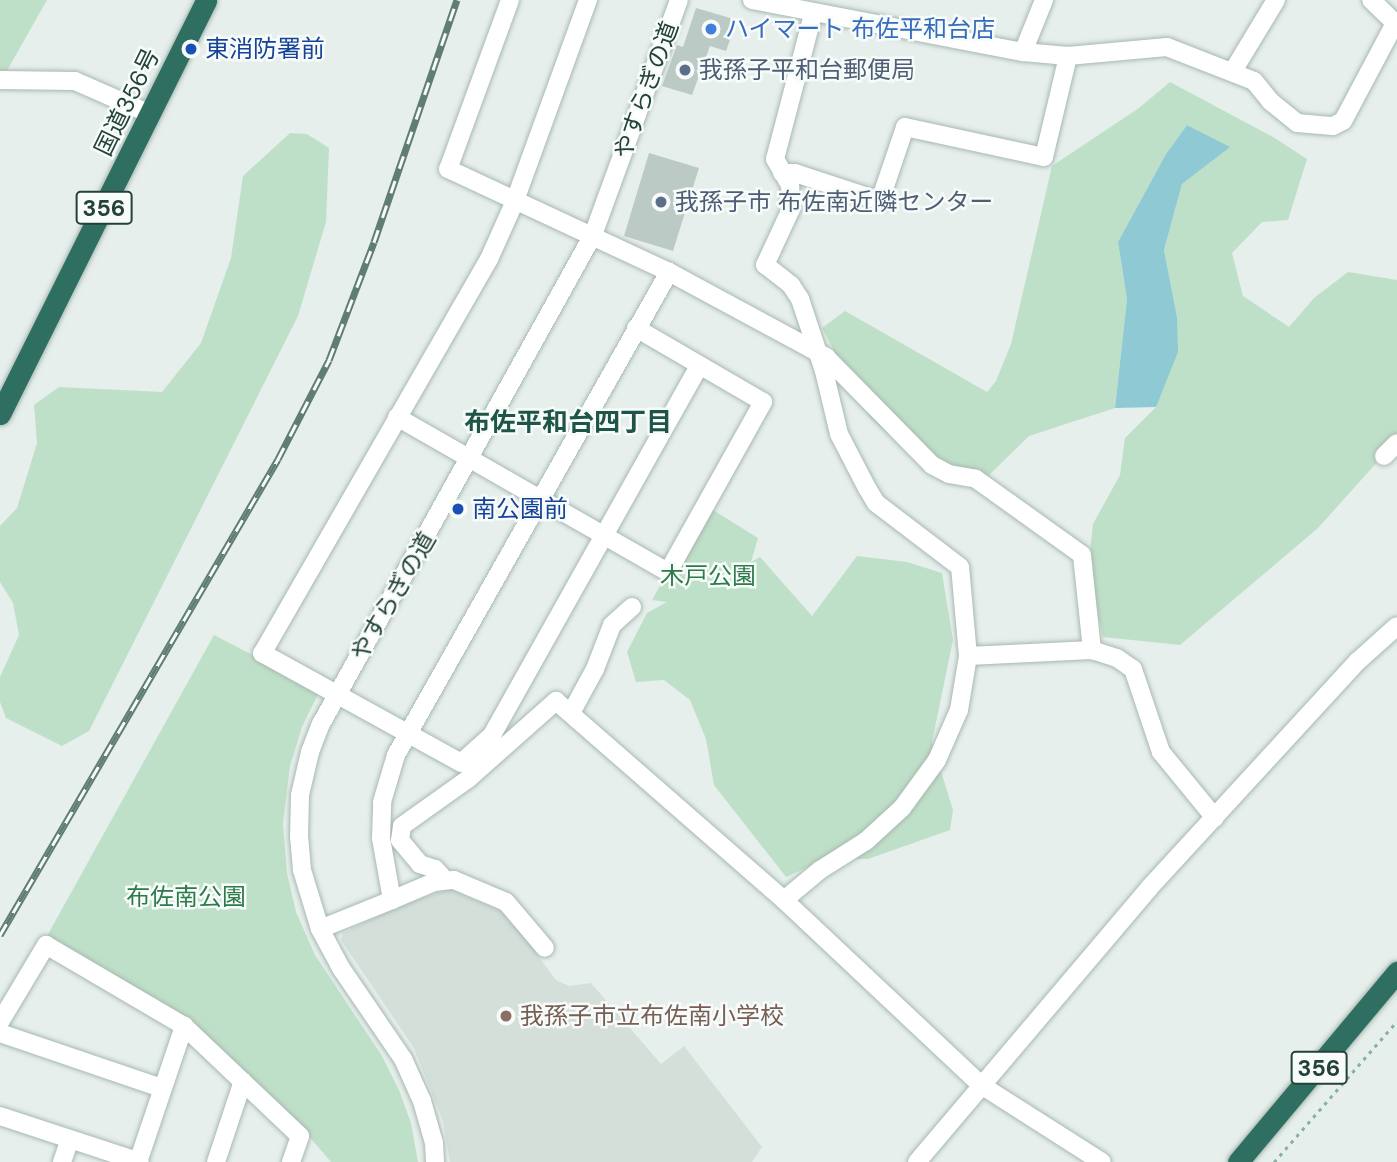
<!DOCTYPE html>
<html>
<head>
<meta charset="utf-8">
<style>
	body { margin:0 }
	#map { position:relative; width:1397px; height:1162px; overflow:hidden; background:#e6efeb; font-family:"DM Sans","Noto Sans JP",sans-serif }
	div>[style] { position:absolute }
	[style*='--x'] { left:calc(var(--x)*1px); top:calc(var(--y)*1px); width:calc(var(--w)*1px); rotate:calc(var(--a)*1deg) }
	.built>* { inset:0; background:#d4dfda }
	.green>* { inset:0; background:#bfe0c8 }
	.water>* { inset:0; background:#8ec9d4 }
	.building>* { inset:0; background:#bbcac4 }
	.path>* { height:2.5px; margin-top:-1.25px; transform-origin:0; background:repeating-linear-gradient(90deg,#86b3a5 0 3.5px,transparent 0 8.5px) }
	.roads { filter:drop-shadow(0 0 2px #a8b8b2) drop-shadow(0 0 2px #a8b8b2) }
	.minor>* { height:18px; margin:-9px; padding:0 9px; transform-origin:9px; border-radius:9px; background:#fff }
	.highway>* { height:21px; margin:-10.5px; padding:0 10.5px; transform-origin:10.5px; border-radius:10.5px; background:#2f6f62 }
	.rail>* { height:7px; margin-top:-3.5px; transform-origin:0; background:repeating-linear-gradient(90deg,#f7fbf9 0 13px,#5f7d75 0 26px); box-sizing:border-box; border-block:2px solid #5f7d75 }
	.dots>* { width:19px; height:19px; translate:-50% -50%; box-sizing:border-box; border:4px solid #f7fbf9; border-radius:50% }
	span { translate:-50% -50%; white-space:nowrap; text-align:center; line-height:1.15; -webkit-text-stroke:5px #f7fbf9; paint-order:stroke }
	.shield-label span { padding:2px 5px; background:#f7fbf9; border:2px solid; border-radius:5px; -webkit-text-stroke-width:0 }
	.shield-label { font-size:23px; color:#24423a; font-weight:700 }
	.shop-label { font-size:24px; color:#366cbe }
	.left { translate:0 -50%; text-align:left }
	.transit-label { font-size:24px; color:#164399 }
	.service-label { font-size:24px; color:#4e5e75 }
	.street-label { font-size:24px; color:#24423a }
	.park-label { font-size:24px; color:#2d7a4b }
	.education-label { font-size:24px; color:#785e54 }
	.neighbourhood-label { font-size:26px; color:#1f5548; font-weight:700 }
</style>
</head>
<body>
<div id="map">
	<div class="built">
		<div style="clip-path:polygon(449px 889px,507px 914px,556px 980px,569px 986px,591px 983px,661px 1064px,684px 1046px,762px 1147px,752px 1162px,450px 1162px,443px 1121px,414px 1048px,341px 940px,343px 933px,401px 905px)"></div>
	</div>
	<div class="green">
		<div style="clip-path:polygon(0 0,47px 0,0 83px)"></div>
		<div style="clip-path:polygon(1170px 82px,1273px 137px,1307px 159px,1288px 220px,1262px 222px,1232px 253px,1243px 296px,1289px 327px,1314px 298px,1348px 272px,1397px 280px,1397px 440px,1318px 528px,1180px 645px,1103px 637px,1088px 569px,1093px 524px,1120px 475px,1125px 438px,1156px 407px,1177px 317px,1164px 250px,1182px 184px,1229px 147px,1187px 125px,1166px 154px,1118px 242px,1127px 299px,1115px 408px,1029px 436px,989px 475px,929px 470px,870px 418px,822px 328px,845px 311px,987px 392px,996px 381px,1011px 344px,1052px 166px,1139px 108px)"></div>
		<div style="clip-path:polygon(290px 133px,307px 134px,329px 148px,326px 222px,298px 316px,89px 731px,62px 746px,6px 718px,0 702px,0 677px,19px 635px,13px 603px,0 582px,0 526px,17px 508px,37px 443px,34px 405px,59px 387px,162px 392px,201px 343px,231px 258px,243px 176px)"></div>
		<div style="clip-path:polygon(705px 505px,758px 538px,751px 562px,760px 557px,812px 616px,857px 556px,907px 562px,942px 573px,953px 640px,932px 742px,953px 810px,950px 830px,868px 859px,826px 859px,786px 877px,714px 785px,706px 739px,690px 700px,664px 680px,636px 682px,627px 652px,647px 613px,667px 602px,652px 600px)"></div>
		<div style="clip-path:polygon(214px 635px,320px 690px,302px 727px,290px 766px,283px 824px,287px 873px,296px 912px,315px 955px,382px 1056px,399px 1090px,411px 1123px,418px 1162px,331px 1162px,301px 1127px,185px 1017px,47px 936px)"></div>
	</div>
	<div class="water">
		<div style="clip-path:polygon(1187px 125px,1230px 147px,1182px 184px,1164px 250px,1177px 317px,1178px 352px,1156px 407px,1115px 408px,1127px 299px,1118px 242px,1166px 154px)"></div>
	</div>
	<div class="building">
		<div style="clip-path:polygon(696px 8px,737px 20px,726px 51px,710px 46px,692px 95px,662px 86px,677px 45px,683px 47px)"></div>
		<div style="clip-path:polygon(649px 153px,699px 168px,673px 251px,624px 236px)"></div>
	</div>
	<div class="path">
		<div style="--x:1274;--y:1162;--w:187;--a:-48.9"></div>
	</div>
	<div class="roads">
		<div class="minor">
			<div style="--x:510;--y:0;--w:180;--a:110.1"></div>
			<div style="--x:448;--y:169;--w:244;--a:25"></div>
			<div style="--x:669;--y:272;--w:179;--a:28.4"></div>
			<div style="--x:826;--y:357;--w:151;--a:45.5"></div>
			<div style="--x:932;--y:465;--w:19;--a:28"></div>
			<div style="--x:949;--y:474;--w:27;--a:10"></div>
			<div style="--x:976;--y:479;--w:130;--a:35.6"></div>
			<div style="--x:1082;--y:555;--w:96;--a:84"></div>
			<div style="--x:588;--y:0;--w:214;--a:110"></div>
			<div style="--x:515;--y:201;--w:64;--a:114.1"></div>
			<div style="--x:489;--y:259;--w:455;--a:119.9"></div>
			<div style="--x:262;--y:653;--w:227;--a:28.9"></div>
			<div style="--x:461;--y:763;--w:42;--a:-42.1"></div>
			<div style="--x:492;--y:735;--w:424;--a:-60.7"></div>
			<div style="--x:752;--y:0;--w:276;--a:10.9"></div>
			<div style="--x:1023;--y:52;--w:45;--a:5.1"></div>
			<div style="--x:1068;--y:56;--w:99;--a:-5.2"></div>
			<div style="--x:1167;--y:47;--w:93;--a:21.3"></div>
			<div style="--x:1254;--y:81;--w:26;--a:51"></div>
			<div style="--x:1270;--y:101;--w:35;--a:39"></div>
			<div style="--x:1297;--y:123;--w:36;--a:5"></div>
			<div style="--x:1333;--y:126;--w:11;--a:-27"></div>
			<div style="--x:1343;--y:121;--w:111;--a:-62"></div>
			<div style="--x:1395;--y:23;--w:33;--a:-136"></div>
			<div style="--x:1023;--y:52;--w:56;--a:-68"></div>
			<div style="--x:1233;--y:71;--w:83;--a:-58.8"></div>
			<div style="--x:0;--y:80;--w:75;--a:0.8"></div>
			<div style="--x:75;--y:81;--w:82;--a:23.7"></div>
			<div style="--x:782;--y:173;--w:13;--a:0"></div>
			<div style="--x:795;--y:173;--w:89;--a:18.2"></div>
			<div style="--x:880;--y:201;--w:78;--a:-71.3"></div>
			<div style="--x:905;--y:127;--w:142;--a:12.2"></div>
			<div style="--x:1044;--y:157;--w:104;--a:-76.6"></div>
			<div style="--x:397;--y:417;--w:312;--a:29.8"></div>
			<div style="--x:668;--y:572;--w:195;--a:-60.8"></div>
			<div style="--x:763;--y:402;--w:147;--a:-149.8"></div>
			<div style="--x:1384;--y:456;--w:18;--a:-45"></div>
			<div style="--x:968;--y:656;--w:124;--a:-2.8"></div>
			<div style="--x:1092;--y:650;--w:26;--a:18"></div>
			<div style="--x:1117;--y:658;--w:19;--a:35"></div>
			<div style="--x:1133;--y:669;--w:88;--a:71.4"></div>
			<div style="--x:1161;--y:752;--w:85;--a:50.7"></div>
			<div style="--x:571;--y:713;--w:50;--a:-61.4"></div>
			<div style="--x:595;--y:669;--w:47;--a:-68.9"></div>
			<div style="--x:612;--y:625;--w:27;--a:-42"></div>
			<div style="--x:445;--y:880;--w:15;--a:-132"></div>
			<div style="--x:435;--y:869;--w:16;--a:-162"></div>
			<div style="--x:420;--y:864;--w:31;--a:-130"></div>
			<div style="--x:400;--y:840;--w:14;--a:-82"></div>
			<div style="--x:402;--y:826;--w:81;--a:-35.5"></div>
			<div style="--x:468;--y:779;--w:118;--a:-41.6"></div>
			<div style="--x:556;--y:701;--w:303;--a:41.1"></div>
			<div style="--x:784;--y:900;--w:270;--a:43.2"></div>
			<div style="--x:981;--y:1085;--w:143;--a:32.5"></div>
			<div style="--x:392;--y:900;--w:46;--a:-23.2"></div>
			<div style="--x:434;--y:882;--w:20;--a:-6"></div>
			<div style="--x:454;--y:880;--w:56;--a:22.9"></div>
			<div style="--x:506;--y:902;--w:60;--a:49.7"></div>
			<div style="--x:784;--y:900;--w:47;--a:-39.8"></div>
			<div style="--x:820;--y:870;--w:54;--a:-32.2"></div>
			<div style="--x:866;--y:841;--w:49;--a:-42.5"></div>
			<div style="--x:902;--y:808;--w:59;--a:-53.9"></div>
			<div style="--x:937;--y:760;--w:55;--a:-66.3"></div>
			<div style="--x:959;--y:710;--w:55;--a:-80.5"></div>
			<div style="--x:968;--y:656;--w:89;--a:-95.1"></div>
			<div style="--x:960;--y:567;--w:106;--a:-142.7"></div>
			<div style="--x:876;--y:503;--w:17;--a:-121"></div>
			<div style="--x:867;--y:488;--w:61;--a:-117.4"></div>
			<div style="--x:839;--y:434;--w:65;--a:-103.4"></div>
			<div style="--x:824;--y:371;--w:76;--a:-108.4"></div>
			<div style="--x:800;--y:299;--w:17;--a:-123"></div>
			<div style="--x:791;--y:285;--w:33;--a:-142"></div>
			<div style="--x:765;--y:265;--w:62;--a:-65.1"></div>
			<div style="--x:791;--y:209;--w:24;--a:-92"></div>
			<div style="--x:790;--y:185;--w:30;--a:-120"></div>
			<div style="--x:775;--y:159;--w:150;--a:-75.3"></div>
			<div style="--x:320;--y:929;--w:78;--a:-21.9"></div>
			<div style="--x:392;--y:900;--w:63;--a:-100.1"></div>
			<div style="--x:381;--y:838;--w:36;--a:-88"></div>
			<div style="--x:382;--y:802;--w:49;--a:-73.4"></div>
			<div style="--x:396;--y:755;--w:555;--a:-60.52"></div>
			<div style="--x:0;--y:1022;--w:90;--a:-59.1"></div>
			<div style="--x:46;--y:945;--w:160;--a:30.4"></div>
			<div style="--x:184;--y:1026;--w:160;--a:43.5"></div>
			<div style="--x:300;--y:1136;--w:28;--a:109"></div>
			<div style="--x:0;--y:1033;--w:171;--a:18.8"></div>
			<div style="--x:0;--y:1116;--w:147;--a:18.2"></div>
			<div style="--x:62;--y:1162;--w:24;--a:-71"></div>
			<div style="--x:138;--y:1162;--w:144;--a:-71.3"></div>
			<div style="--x:216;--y:1162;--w:85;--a:-71.6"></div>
			<div style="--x:435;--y:1162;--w:19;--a:-93"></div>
			<div style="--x:434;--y:1143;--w:44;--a:-105.9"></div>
			<div style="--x:422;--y:1101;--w:46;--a:-114.3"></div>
			<div style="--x:403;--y:1059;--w:110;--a:-124.3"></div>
			<div style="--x:341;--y:968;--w:44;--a:-118.3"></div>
			<div style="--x:320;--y:929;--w:62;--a:-107"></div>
			<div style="--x:302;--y:870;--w:33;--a:-95"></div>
			<div style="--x:299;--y:837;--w:42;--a:-88.6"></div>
			<div style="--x:300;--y:795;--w:44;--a:-76.9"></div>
			<div style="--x:310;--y:752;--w:30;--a:-69"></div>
			<div style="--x:321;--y:724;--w:560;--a:-60.92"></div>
			<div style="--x:593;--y:235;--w:250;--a:-69.9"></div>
			<div style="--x:917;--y:1162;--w:360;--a:-49.7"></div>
			<div style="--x:1150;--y:887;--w:307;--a:-47.4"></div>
			<div style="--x:1358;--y:661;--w:52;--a:-41.9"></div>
		</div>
		<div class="highway">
			<div style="--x:0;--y:414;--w:462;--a:-63.5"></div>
			<div style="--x:1238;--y:1162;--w:248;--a:-50.1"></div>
		</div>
	</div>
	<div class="rail">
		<div style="--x:0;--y:935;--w:551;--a:-59.71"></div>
		<div style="--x:278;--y:459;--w:111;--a:-62.7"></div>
		<div style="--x:329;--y:360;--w:126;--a:-69.1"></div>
		<div style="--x:374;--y:242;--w:256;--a:-71.1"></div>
	</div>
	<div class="dots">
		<div style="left:711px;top:29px;background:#3f7fe0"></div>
		<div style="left:191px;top:49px;background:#1a4fb4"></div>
		<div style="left:685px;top:70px;background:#5c6f8a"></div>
		<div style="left:661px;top:202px;background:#5c6f8a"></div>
		<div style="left:458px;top:509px;background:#1a4fb4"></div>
		<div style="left:506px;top:1016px;background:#8d6e63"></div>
	</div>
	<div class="shield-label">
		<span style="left:104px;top:208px">356</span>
		<span style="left:1319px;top:1068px">356</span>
	</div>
	<div class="shop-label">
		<span class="left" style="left:725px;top:29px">ハイマート 布佐平和台店</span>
	</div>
	<div class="transit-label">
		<span class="left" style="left:205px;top:49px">東消防署前</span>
		<span class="left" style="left:472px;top:509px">南公園前</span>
	</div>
	<div class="service-label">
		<span class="left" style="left:699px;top:70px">我孫子平和台郵便局</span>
		<span class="left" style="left:675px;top:202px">我孫子市 布佐南近隣センター</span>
	</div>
	<div class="street-label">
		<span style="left:646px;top:90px;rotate:-70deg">やすらぎの道</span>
		<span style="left:127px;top:102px;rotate:-64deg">国道356号</span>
		<span style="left:393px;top:596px;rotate:-60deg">やすらぎの道</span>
	</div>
	<div class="park-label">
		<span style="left:708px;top:576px">木戸公園</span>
		<span style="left:186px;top:897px">布佐南公園</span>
	</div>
	<div class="education-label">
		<span class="left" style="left:520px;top:1016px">我孫子市立布佐南小学校</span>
	</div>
	<div class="neighbourhood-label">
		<span style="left:568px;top:423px">布佐平和台四丁目</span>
	</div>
</div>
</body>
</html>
